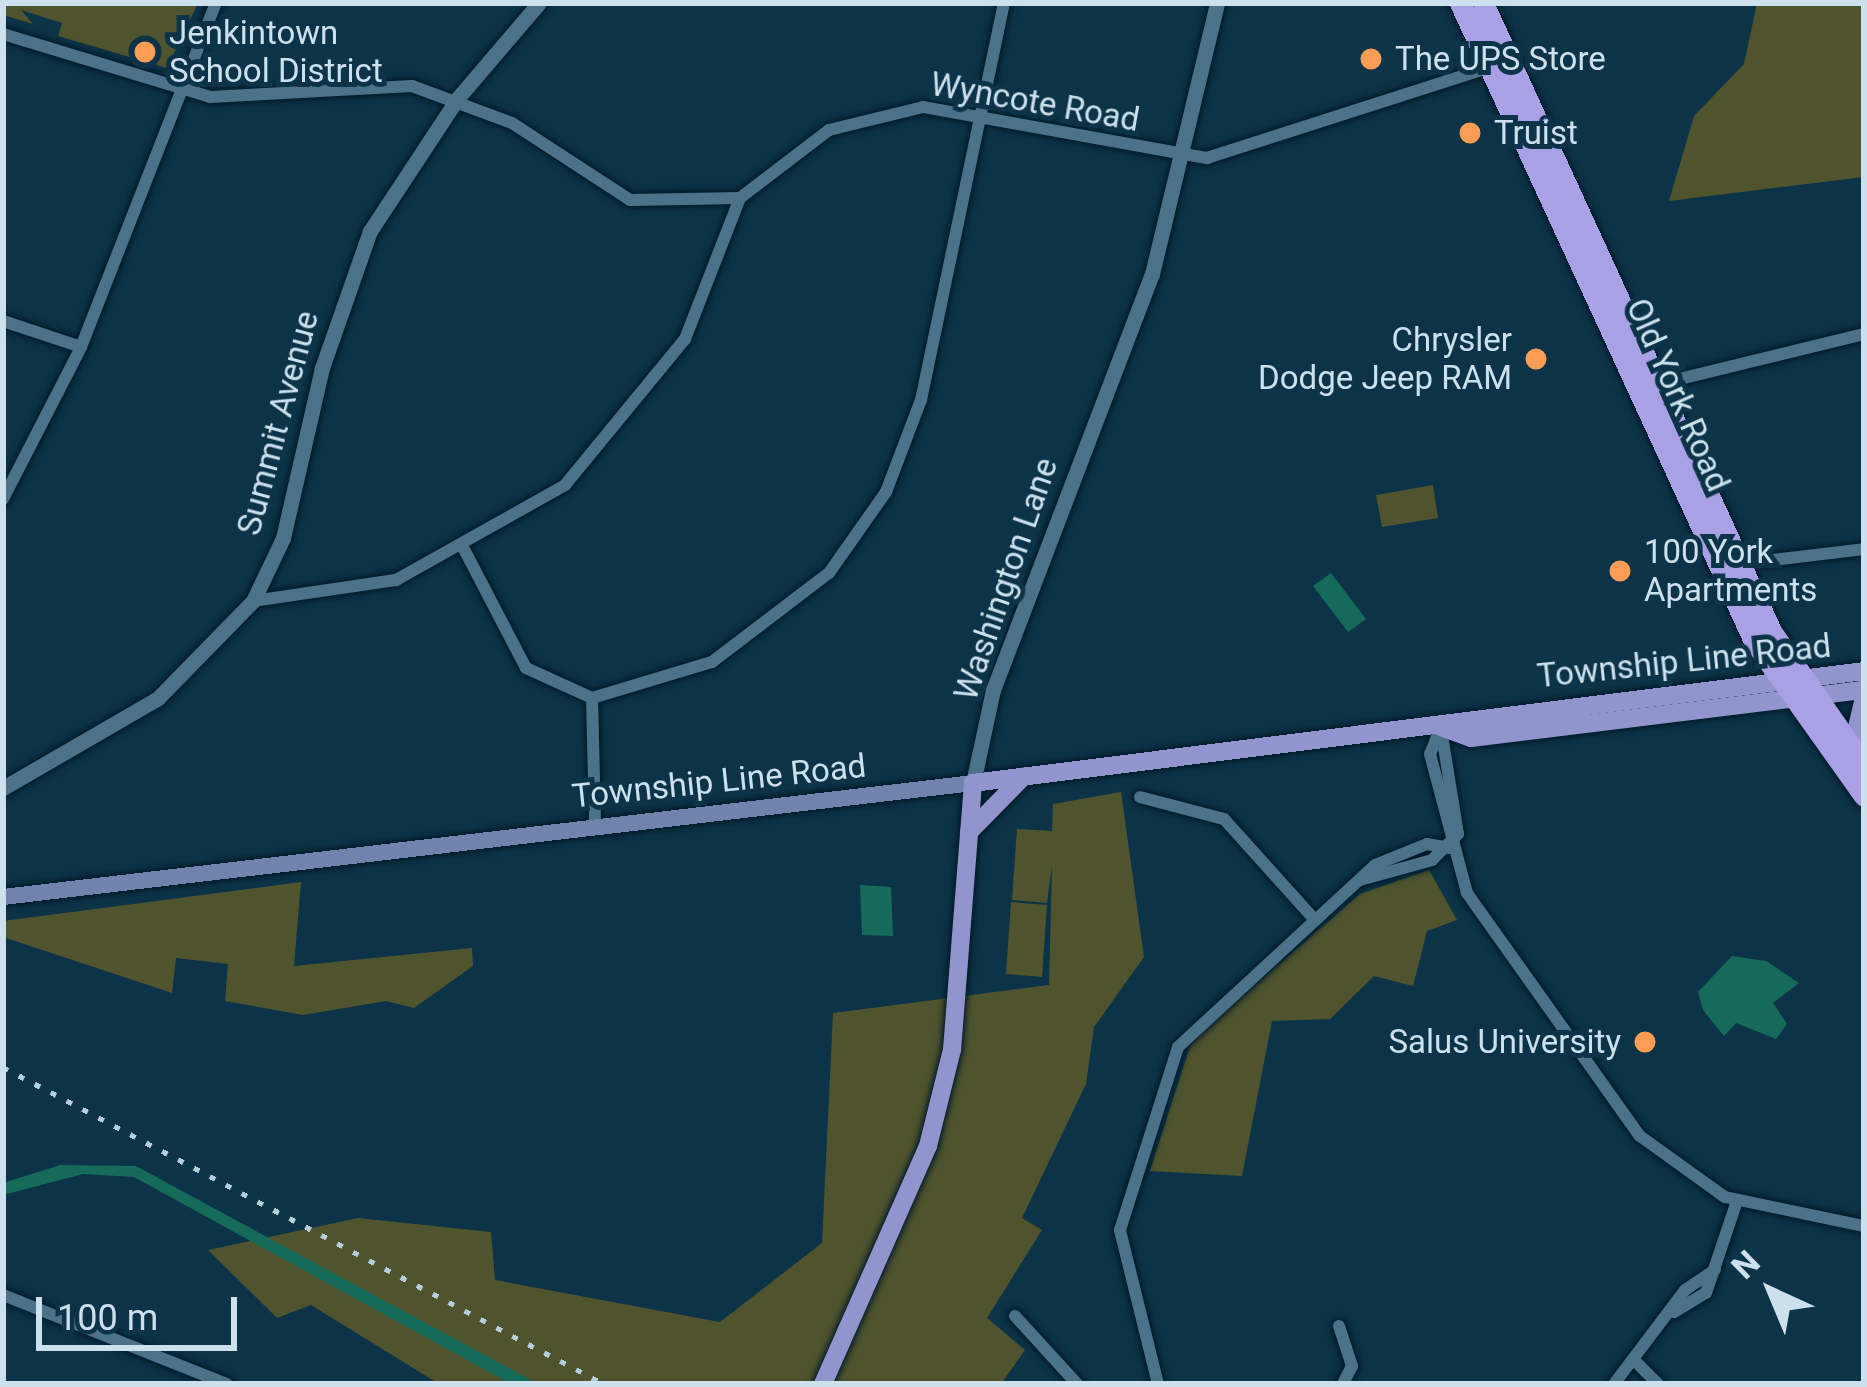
<!DOCTYPE html>
<html>
<head>
<meta charset="utf-8">
<style>
	body { margin:0 }
	#map { position:relative; width:1867px; height:1387px; overflow:hidden; background:#0c3347; font-family:Roboto,sans-serif }
	div>[style] { position:absolute }
	[style*='--x'] { left:calc(var(--x)*1px); top:calc(var(--y)*1px); width:calc(var(--w)*1px); rotate:calc(var(--a)*1deg) }
	.green>* { inset:0; background:#4f542f }
	.water>* { inset:0; background:#166a59 }
	.roads { filter:drop-shadow(0 0 3px #001a28) drop-shadow(0 0 3px #001a28) }
	.minor>* { height:12px; margin:-6px; padding:0 6px; transform-origin:6px; border-radius:6px; background:#4c7289 }
	.tertiary>* { height:15px; margin:-7.5px; padding:0 7.5px; transform-origin:7.5px; border-radius:7.5px; background:#4c7289 }
	.secondary>* { height:16px; margin:-8px; padding:0 8px; transform-origin:8px; border-radius:8px; background:#6f83ac }
	.primary>* { height:18px; margin:-9px; padding:0 9px; transform-origin:9px; border-radius:9px; background:#9294ce }
	.trunk>* { height:21px; margin:-10.5px; padding:0 10.5px; transform-origin:10.5px; border-radius:10.5px; background:#a9a0e5 }
	.rail>* { height:4.5px; margin-top:-2.25px; transform-origin:0; background:repeating-linear-gradient(90deg,#b6cdda 0 6px,transparent 0 18px) }
	.dots>* { width:33px; height:33px; translate:-50% -50%; box-sizing:border-box; border:6px solid #0c3347; border-radius:50% }
	span { translate:-50% -50%; white-space:nowrap; text-align:center; line-height:1.15; -webkit-text-stroke:10px #0c3347; paint-order:stroke }
	.poi-label { font-size:33px; color:#cce1ed }
	.left { translate:0 -50%; text-align:left }
	.right { translate:-100% -50%; text-align:right }
	.street-label { font-size:33px; color:#cce1ed }
	.frame { position:absolute; inset:0; border:6px solid #cce1ed; pointer-events:none }
	.north { position:absolute; left:1711px; top:1231px; width:120px; height:120px; -webkit-text-stroke:9px #0c3347; paint-order:stroke; rotate:316deg; font-size:33px; font-weight:700; line-height:48px; text-align:center; color:#cce1ed }
	.north::after { content:''; display:block; margin:auto; width:42px; height:54px; background:#cce1ed; clip-path:polygon(50% 0,100% 100%,50% 72%,0 100%) }
	.scale { position:absolute; left:36px; top:1297px; width:201px; height:54px; box-sizing:border-box; border:6px solid #cce1ed; border-top:0; padding-left:15px; font-size:36px; line-height:42px; white-space:nowrap; color:#cce1ed; -webkit-text-stroke:9px #0c3347; paint-order:stroke }
</style>
</head>
<body>
<div id="map">
	<div class="green">
		<div style="clip-path:polygon(3px 3px,198px 3px,167px 68px,58px 36px,62px 23px,21px 10px,33px 24px,3px 15px)"></div>
		<div style="clip-path:polygon(1757px 3px,1864px 3px,1864px 177px,1669px 201px,1694px 116px,1744px 64px)"></div>
		<div style="clip-path:polygon(1433px 485px,1438px 518px,1382px 527px,1376px 495px)"></div>
		<div style="clip-path:polygon(1121px 792px,1144px 957px,1094px 1027px,1086px 1084px,1022px 1218px,1042px 1230px,987px 1318px,1025px 1350px,1001px 1384px,439px 1384px,311px 1305px,277px 1318px,208px 1250px,358px 1218px,491px 1232px,495px 1280px,720px 1322px,822px 1243px,833px 1013px,1049px 985px,1052px 865px,1047px 903px,1012px 900px,1017px 829px,1052px 831px,1053px 804px)"></div>
		<div style="clip-path:polygon(1429px 870px,1457px 920px,1427px 931px,1413px 986px,1374px 976px,1330px 1019px,1272px 1021px,1242px 1176px,1150px 1171px,1190px 1046px,1210px 1024px,1360px 894px)"></div>
		<div style="clip-path:polygon(301px 882px,294px 966px,472px 948px,473px 966px,414px 1008px,386px 1001px,303px 1015px,225px 1001px,228px 964px,176px 958px,172px 993px,3px 937px,3px 921px)"></div>
		<div style="clip-path:polygon(1011px 902px,1047px 905px,1042px 977px,1006px 974px)"></div>
	</div>
	<div class="water">
		<div style="clip-path:polygon(1331px 573px,1366px 619px,1348px 632px,1313px 586px)"></div>
		<div style="clip-path:polygon(860px 885px,891px 887px,893px 936px,862px 935px)"></div>
		<div style="clip-path:polygon(1732px 956px,1766px 961px,1799px 983px,1773px 1003px,1787px 1024px,1776px 1039px,1736px 1023px,1724px 1036px,1703px 1010px,1698px 992px)"></div>
		<div style="clip-path:polygon(60px 1165px,136px 1166px,538px 1384px,511px 1384px,134px 1177px,83px 1174px,3px 1195px,3px 1183px)"></div>
	</div>
	<div class="roads">
		<div class="minor">
			<div style="--x:3;--y:34;--w:216;--a:16.9"></div>
			<div style="--x:210;--y:97;--w:202;--a:-3.1"></div>
			<div style="--x:412;--y:86;--w:107;--a:20.3"></div>
			<div style="--x:512;--y:123;--w:141;--a:33.1"></div>
			<div style="--x:630;--y:200;--w:110;--a:-1"></div>
			<div style="--x:3;--y:321;--w:82;--a:18.4"></div>
			<div style="--x:1655;--y:385;--w:215;--a:-13.7"></div>
			<div style="--x:3;--y:499;--w:171;--a:-62.8"></div>
			<div style="--x:81;--y:347;--w:370;--a:-68.6"></div>
			<div style="--x:465;--y:551;--w:132;--a:62.5"></div>
			<div style="--x:526;--y:668;--w:72;--a:24.4"></div>
			<div style="--x:592;--y:698;--w:125;--a:-16.7"></div>
			<div style="--x:712;--y:662;--w:147;--a:-37.3"></div>
			<div style="--x:829;--y:573;--w:99;--a:-54.9"></div>
			<div style="--x:886;--y:492;--w:98;--a:-69.2"></div>
			<div style="--x:921;--y:400;--w:406;--a:-78.2"></div>
			<div style="--x:1739;--y:564;--w:126;--a:-6.8"></div>
			<div style="--x:253;--y:601;--w:145;--a:-8.4"></div>
			<div style="--x:396;--y:580;--w:194;--a:-29.3"></div>
			<div style="--x:565;--y:485;--w:189;--a:-50.6"></div>
			<div style="--x:685;--y:339;--w:151;--a:-68.7"></div>
			<div style="--x:740;--y:198;--w:112;--a:-37.4"></div>
			<div style="--x:829;--y:130;--w:97;--a:-13.7"></div>
			<div style="--x:923;--y:107;--w:289;--a:10.2"></div>
			<div style="--x:1207;--y:158;--w:300;--a:-17.8"></div>
			<div style="--x:592;--y:698;--w:127;--a:88.6"></div>
			<div style="--x:1441;--y:727;--w:29;--a:112"></div>
			<div style="--x:1430;--y:754;--w:144;--a:75.1"></div>
			<div style="--x:1467;--y:893;--w:298;--a:54.6"></div>
			<div style="--x:1640;--y:1136;--w:105;--a:35.7"></div>
			<div style="--x:1725;--y:1197;--w:142;--a:11.8"></div>
			<div style="--x:1140;--y:797;--w:87;--a:14.7"></div>
			<div style="--x:1224;--y:819;--w:136;--a:48"></div>
			<div style="--x:1360;--y:880;--w:75;--a:-15.5"></div>
			<div style="--x:1432;--y:860;--w:37;--a:-45"></div>
			<div style="--x:1458;--y:834;--w:106;--a:-99.2"></div>
			<div style="--x:3;--y:1295;--w:241;--a:21.7"></div>
			<div style="--x:1674;--y:1312;--w:37;--a:-31"></div>
			<div style="--x:1706;--y:1293;--w:97;--a:-71.4"></div>
			<div style="--x:1015;--y:1316;--w:92;--a:47.6"></div>
			<div style="--x:1339;--y:1326;--w:42;--a:72"></div>
			<div style="--x:1352;--y:1366;--w:20;--a:117"></div>
			<div style="--x:1637;--y:1363;--w:30;--a:45"></div>
			<div style="--x:1158;--y:1384;--w:159;--a:-103.9"></div>
			<div style="--x:1120;--y:1230;--w:192;--a:-72.4"></div>
			<div style="--x:1178;--y:1047;--w:268;--a:-42.7"></div>
			<div style="--x:1375;--y:865;--w:56;--a:-22"></div>
			<div style="--x:1427;--y:844;--w:23;--a:10"></div>
			<div style="--x:1614;--y:1384;--w:118;--a:-52.9"></div>
			<div style="--x:1685;--y:1290;--w:36;--a:-34"></div>
		</div>
		<div class="tertiary">
			<div style="--x:973;--y:783;--w:95;--a:-77.9"></div>
			<div style="--x:993;--y:690;--w:445;--a:-69.1"></div>
			<div style="--x:1152;--y:274;--w:279;--a:-76.5"></div>
			<div style="--x:3;--y:788;--w:179;--a:-30.1"></div>
			<div style="--x:158;--y:698;--w:136;--a:-45.6"></div>
			<div style="--x:253;--y:601;--w:70;--a:-64.5"></div>
			<div style="--x:283;--y:538;--w:174;--a:-77.1"></div>
			<div style="--x:322;--y:368;--w:145;--a:-70.7"></div>
			<div style="--x:370;--y:231;--w:158;--a:-56.6"></div>
			<div style="--x:457;--y:99;--w:126;--a:-49.5"></div>
		</div>
		<div class="secondary">
			<div style="--x:3;--y:897;--w:977;--a:-6.7"></div>
		</div>
		<div class="primary">
			<div style="--x:1441;--y:727;--w:32;--a:20"></div>
			<div style="--x:1471;--y:738;--w:396;--a:-7"></div>
			<div style="--x:1852;--y:748;--w:51;--a:-76.5"></div>
			<div style="--x:969;--y:832;--w:78;--a:-45.5"></div>
			<div style="--x:823;--y:1384;--w:260;--a:-66.2"></div>
			<div style="--x:928;--y:1146;--w:99;--a:-76"></div>
			<div style="--x:952;--y:1050;--w:268;--a:-85.5"></div>
			<div style="--x:973;--y:783;--w:898;--a:-7.16"></div>
		</div>
		<div class="trunk">
			<div style="--x:1460;--y:3;--w:702;--a:65.26"></div>
			<div style="--x:1754;--y:641;--w:190;--a:54.6"></div>
			<div style="--x:1483;--y:3;--w:691;--a:65.36"></div>
			<div style="--x:1771;--y:631;--w:163;--a:55.2"></div>
		</div>
	</div>
	<div class="rail">
		<div style="--x:3;--y:1067;--w:679;--a:27.81"></div>
	</div>
	<div class="dots">
		<div style="left:145px;top:52px;background:#fd9d55"></div>
		<div style="left:1371px;top:59px;background:#fd9d55"></div>
		<div style="left:1470px;top:133px;background:#fd9d55"></div>
		<div style="left:1536px;top:359px;background:#fd9d55"></div>
		<div style="left:1620px;top:571px;background:#fd9d55"></div>
		<div style="left:1645px;top:1042px;background:#fd9d55"></div>
	</div>
	<div class="poi-label">
		<span class="left" style="left:169px;top:52px">Jenkintown<br>School District</span>
		<span class="left" style="left:1395px;top:59px">The UPS Store</span>
		<span class="left" style="left:1494px;top:133px">Truist</span>
		<span class="right" style="left:1512px;top:359px">Chrysler<br>Dodge Jeep RAM</span>
		<span class="left" style="left:1644px;top:571px">100 York<br>Apartments</span>
		<span class="right" style="left:1621px;top:1042px">Salus University</span>
	</div>
	<div class="street-label">
		<span style="left:1035px;top:102px;rotate:10deg">Wyncote Road</span>
		<span style="left:1678px;top:395px;rotate:66deg">Old York Road</span>
		<span style="left:278px;top:423px;rotate:-75deg">Summit Avenue</span>
		<span style="left:1006px;top:579px;rotate:-71deg">Washington Lane</span>
		<span style="left:1684px;top:661px;rotate:-6deg">Township Line Road</span>
		<span style="left:719px;top:781px;rotate:-6deg">Township Line Road</span>
	</div>
	<div class="frame"></div>
	<div class="north">N</div>
	<div class="scale">100 m</div>
</div>
</body>
</html>
